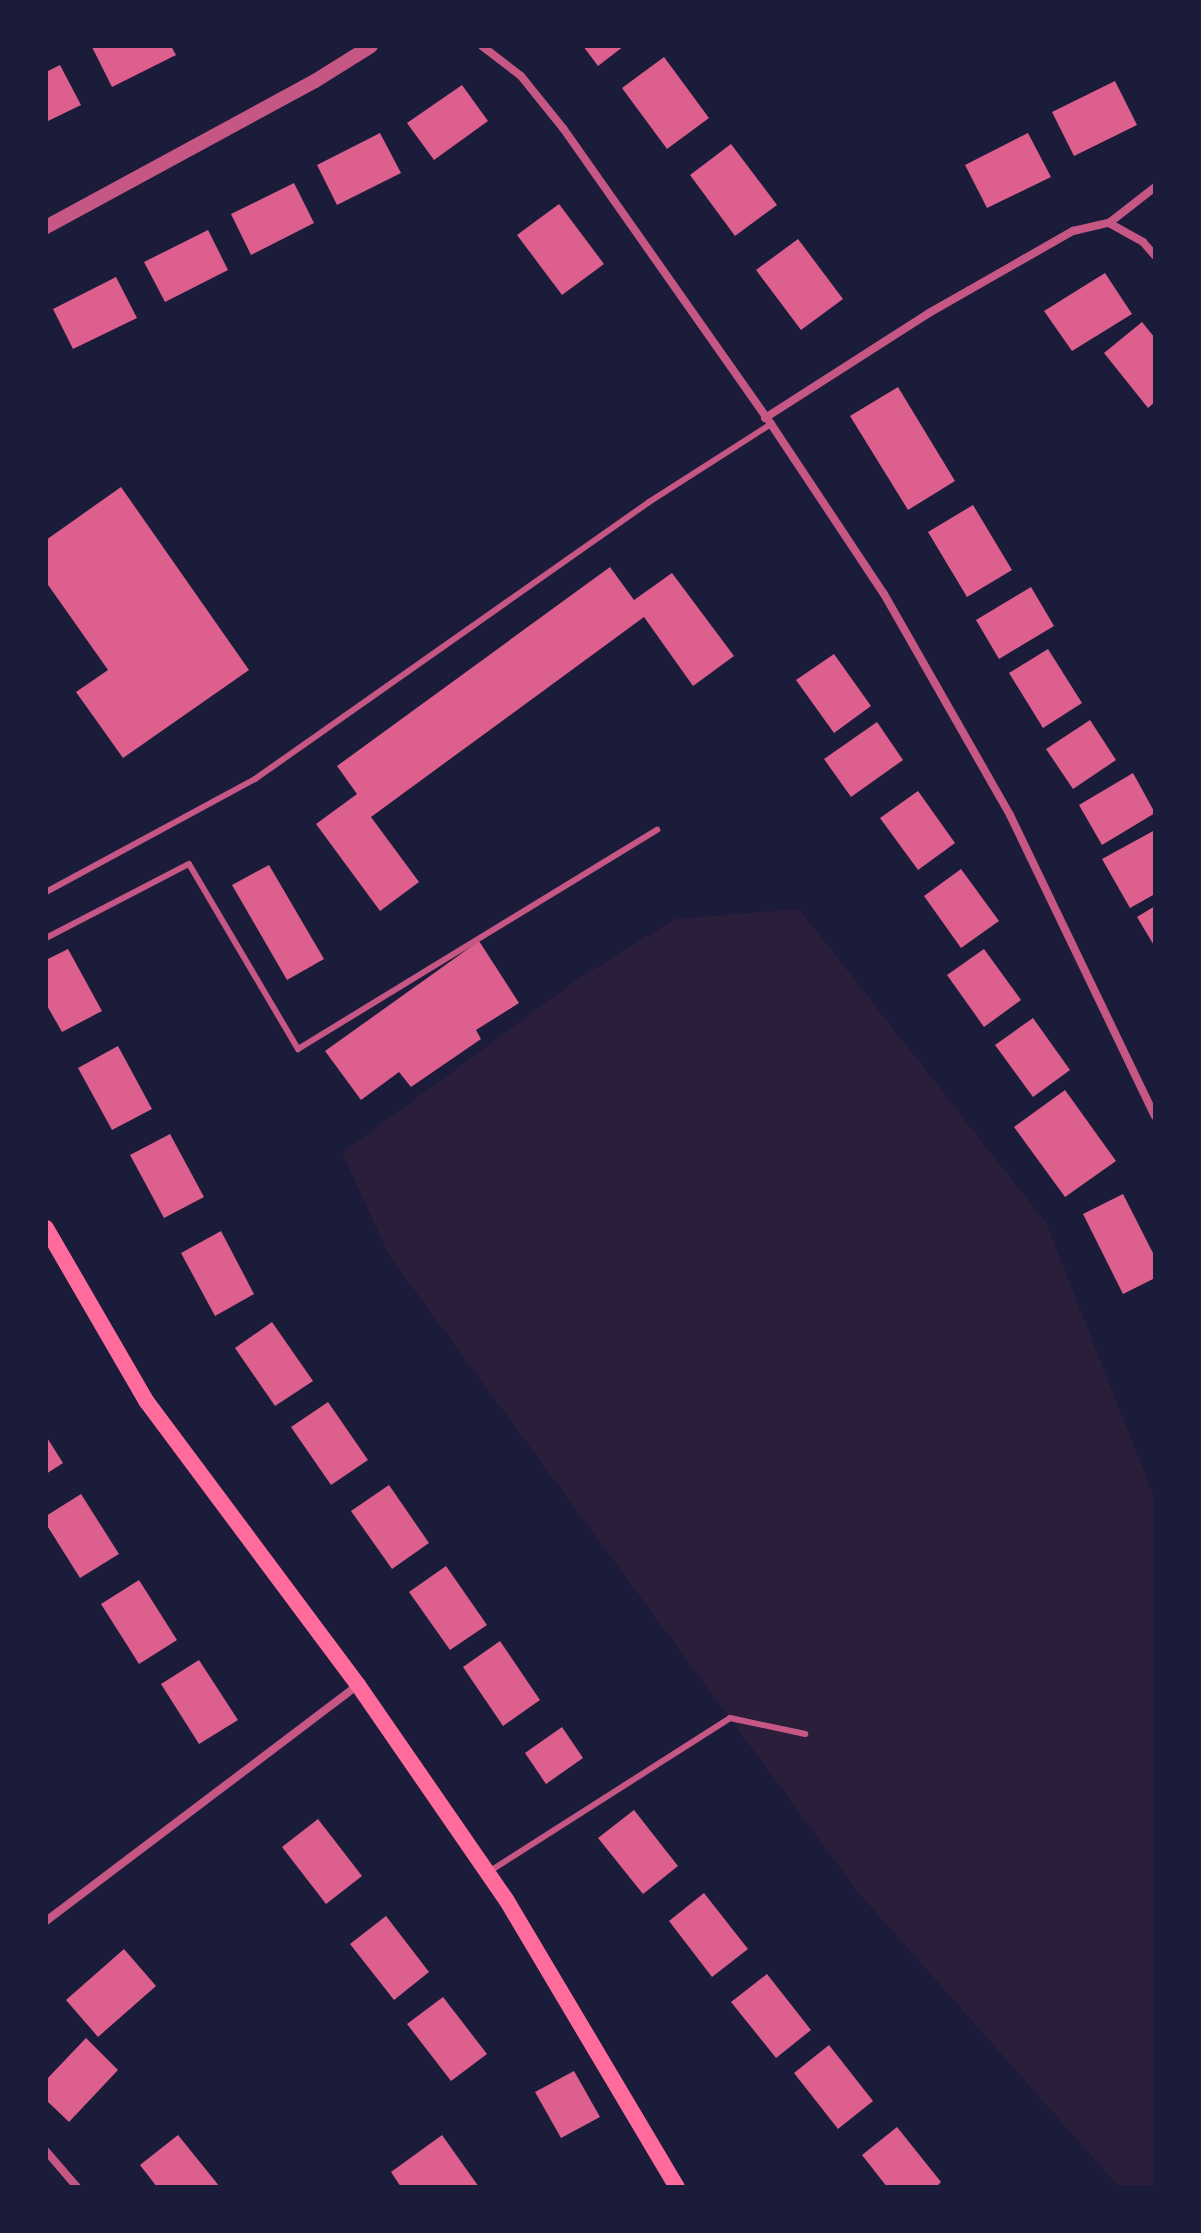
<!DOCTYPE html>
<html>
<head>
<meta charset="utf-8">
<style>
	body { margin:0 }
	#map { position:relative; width:1201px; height:2233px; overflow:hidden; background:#1b1b3a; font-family:Quicksand,sans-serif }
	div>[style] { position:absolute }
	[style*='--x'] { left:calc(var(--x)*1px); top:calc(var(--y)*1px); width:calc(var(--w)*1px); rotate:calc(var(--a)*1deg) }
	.green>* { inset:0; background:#2a1e3b }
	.building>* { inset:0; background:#dd5f8e }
	.service>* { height:6px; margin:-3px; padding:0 3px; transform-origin:3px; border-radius:3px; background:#c65784 }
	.minor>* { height:8px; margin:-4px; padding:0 4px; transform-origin:4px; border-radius:4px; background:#c65784 }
	.tertiary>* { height:14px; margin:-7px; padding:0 7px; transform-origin:7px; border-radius:7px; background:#c65784 }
	.secondary>* { height:16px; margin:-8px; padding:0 8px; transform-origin:8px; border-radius:8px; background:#ff6b9d }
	span { translate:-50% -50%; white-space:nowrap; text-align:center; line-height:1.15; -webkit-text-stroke:6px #1b1b3a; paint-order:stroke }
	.frame { position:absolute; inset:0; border:48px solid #1b1b3a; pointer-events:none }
</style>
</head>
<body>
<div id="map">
	<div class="green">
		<div style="clip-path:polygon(799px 909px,1046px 1223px,1155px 1499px,1155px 2187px,1119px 2187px,858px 1892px,390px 1257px,342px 1153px,578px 979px,675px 919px)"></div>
	</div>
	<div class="building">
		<div style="clip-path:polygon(171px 46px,176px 55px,112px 87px,92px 47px)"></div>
		<div style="clip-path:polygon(583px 46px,624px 46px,598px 66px)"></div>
		<div style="clip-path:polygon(664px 57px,709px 118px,667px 149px,622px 88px)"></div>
		<div style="clip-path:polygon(60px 65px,81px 105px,46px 122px,46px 72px)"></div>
		<div style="clip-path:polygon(1115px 81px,1137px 125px,1074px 156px,1052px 112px)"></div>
		<div style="clip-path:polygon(462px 85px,488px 121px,434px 160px,407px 123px)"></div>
		<div style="clip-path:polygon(380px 133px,401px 173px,337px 205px,317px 165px)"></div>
		<div style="clip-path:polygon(1028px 133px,1051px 177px,987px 208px,965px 165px)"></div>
		<div style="clip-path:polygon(731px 144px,777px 205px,735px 236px,690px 175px)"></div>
		<div style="clip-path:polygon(294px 183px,314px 223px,251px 255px,231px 214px)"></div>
		<div style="clip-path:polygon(559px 204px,604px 264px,562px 295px,517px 235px)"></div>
		<div style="clip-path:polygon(208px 230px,228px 270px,165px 302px,144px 262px)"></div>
		<div style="clip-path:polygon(798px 239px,843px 299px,801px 330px,756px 270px)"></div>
		<div style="clip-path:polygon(1105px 273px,1132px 314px,1072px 351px,1044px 311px)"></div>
		<div style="clip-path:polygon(116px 277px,137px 318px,73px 349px,53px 309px)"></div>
		<div style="clip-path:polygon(1142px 322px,1155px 338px,1155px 402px,1148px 408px,1104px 353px)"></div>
		<div style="clip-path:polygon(898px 387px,955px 481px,908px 510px,850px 416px)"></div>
		<div style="clip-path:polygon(121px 487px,249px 670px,123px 758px,76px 692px,108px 670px,46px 582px,46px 540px)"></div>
		<div style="clip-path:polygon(973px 505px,1012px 570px,967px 597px,928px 532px)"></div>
		<div style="clip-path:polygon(610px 567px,634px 600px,672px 573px,734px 656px,693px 686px,644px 617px,371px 817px,419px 882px,380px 911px,316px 824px,357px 794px,337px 766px)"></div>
		<div style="clip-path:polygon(1031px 587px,1054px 626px,999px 659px,976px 620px)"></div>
		<div style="clip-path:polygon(1048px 649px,1082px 703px,1043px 728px,1009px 673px)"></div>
		<div style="clip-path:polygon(834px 654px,871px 706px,834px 733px,796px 680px)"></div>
		<div style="clip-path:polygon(1090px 720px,1116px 760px,1073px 789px,1046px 749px)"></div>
		<div style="clip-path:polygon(877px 722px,903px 760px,851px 797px,824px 759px)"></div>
		<div style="clip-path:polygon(1133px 773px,1155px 813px,1102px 845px,1079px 805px)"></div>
		<div style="clip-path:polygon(918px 791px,955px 843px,918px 870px,880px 818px)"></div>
		<div style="clip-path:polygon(1155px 830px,1155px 894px,1130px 908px,1102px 859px)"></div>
		<div style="clip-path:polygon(269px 865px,324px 959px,287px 980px,232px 885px)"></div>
		<div style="clip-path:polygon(961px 869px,999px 921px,961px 948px,924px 896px)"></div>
		<div style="clip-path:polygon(1155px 906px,1155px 947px,1137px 917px)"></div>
		<div style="clip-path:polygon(479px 941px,519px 1003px,476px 1030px,481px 1039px,411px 1087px,399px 1072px,361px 1100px,325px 1051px)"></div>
		<div style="clip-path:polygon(68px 949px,102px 1011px,62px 1032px,46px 1004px,46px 960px)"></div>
		<div style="clip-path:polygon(984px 949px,1021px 1000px,984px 1027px,947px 975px)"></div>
		<div style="clip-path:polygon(1033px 1018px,1070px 1070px,1033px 1097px,995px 1045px)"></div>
		<div style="clip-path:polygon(118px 1046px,152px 1109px,112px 1130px,78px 1068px)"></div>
		<div style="clip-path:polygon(1065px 1090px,1116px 1161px,1065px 1197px,1014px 1127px)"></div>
		<div style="clip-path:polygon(170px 1134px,204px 1197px,164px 1218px,130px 1155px)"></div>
		<div style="clip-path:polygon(1123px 1194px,1155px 1257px,1155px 1278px,1123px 1294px,1083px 1214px)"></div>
		<div style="clip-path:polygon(221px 1231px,254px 1294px,215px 1316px,181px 1253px)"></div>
		<div style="clip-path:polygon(272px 1322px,313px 1381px,275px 1406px,235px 1348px)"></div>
		<div style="clip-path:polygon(328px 1402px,368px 1460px,331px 1485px,291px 1427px)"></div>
		<div style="clip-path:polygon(46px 1436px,63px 1463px,46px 1474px)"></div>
		<div style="clip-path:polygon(389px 1485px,429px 1543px,392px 1569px,351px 1511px)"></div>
		<div style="clip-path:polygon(81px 1494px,119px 1554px,80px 1578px,46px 1524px,46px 1516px)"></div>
		<div style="clip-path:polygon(446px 1566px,487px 1625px,450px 1650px,409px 1592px)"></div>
		<div style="clip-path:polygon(139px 1580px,177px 1640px,139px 1664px,101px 1604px)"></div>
		<div style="clip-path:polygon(500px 1641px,540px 1700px,503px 1726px,463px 1667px)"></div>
		<div style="clip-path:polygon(199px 1660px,238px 1720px,199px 1744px,161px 1684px)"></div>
		<div style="clip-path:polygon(562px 1727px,583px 1758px,546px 1784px,525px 1753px)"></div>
		<div style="clip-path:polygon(634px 1810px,678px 1866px,643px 1894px,598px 1838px)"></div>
		<div style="clip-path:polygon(318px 1819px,362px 1876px,326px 1904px,282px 1847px)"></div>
		<div style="clip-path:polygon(704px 1893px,748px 1949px,712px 1977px,669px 1921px)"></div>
		<div style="clip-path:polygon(386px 1916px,429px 1972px,394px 2000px,350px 1944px)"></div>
		<div style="clip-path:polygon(124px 1949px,156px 1986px,98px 2037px,66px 2000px)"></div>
		<div style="clip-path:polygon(767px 1974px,811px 2030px,776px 2058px,731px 2002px)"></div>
		<div style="clip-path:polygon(443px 1997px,487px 2054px,451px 2081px,407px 2024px)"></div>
		<div style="clip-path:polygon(86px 2038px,118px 2070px,69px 2122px,46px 2100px,46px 2080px)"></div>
		<div style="clip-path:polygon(829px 2045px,873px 2101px,838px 2129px,794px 2073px)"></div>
		<div style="clip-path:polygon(574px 2071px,600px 2117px,561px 2138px,535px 2092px)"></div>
		<div style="clip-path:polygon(897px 2127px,941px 2182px,936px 2187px,887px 2187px,862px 2155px)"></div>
		<div style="clip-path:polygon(178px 2135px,220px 2187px,157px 2187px,140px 2165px)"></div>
		<div style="clip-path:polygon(442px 2135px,479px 2187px,401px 2187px,391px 2172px)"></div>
	</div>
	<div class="service">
		<div style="--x:46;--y:892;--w:238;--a:-28.4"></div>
		<div style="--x:255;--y:779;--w:482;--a:-35.1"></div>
		<div style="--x:649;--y:502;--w:145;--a:-32.6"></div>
		<div style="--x:46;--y:938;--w:161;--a:-27.4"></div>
		<div style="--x:189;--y:864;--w:215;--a:59.5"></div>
		<div style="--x:298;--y:1049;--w:421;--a:-31.4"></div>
		<div style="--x:490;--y:1871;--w:285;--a:-32.5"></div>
		<div style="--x:730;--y:1718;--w:77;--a:12"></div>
	</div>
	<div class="minor">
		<div style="--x:482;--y:46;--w:49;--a:37.6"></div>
		<div style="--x:521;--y:76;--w:67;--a:51.1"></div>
		<div style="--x:563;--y:128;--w:362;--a:54.9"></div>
		<div style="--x:771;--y:424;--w:204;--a:56.4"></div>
		<div style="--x:884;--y:594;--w:254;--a:60.3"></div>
		<div style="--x:1010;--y:815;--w:334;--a:64.3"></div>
		<div style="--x:1109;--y:223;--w:58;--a:-38"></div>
		<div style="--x:765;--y:418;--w:195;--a:-32.6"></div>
		<div style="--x:929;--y:313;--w:166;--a:-29.7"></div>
		<div style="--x:1073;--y:231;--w:37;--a:-13"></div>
		<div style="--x:1109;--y:223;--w:39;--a:29"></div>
		<div style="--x:1143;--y:242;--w:18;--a:49"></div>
		<div style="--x:46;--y:1921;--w:391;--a:-37.1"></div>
		<div style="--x:46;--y:2151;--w:48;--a:49.3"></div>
	</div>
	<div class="tertiary">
		<div style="--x:46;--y:227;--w:306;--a:-28.5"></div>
		<div style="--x:315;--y:81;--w:66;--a:-32"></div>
	</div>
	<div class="secondary">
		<div style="--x:46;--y:1228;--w:201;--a:59.9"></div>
		<div style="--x:147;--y:1402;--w:353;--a:53.3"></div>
		<div style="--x:358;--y:1685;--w:262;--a:55.4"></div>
		<div style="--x:507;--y:1901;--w:333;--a:59.3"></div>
	</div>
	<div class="frame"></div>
</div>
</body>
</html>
